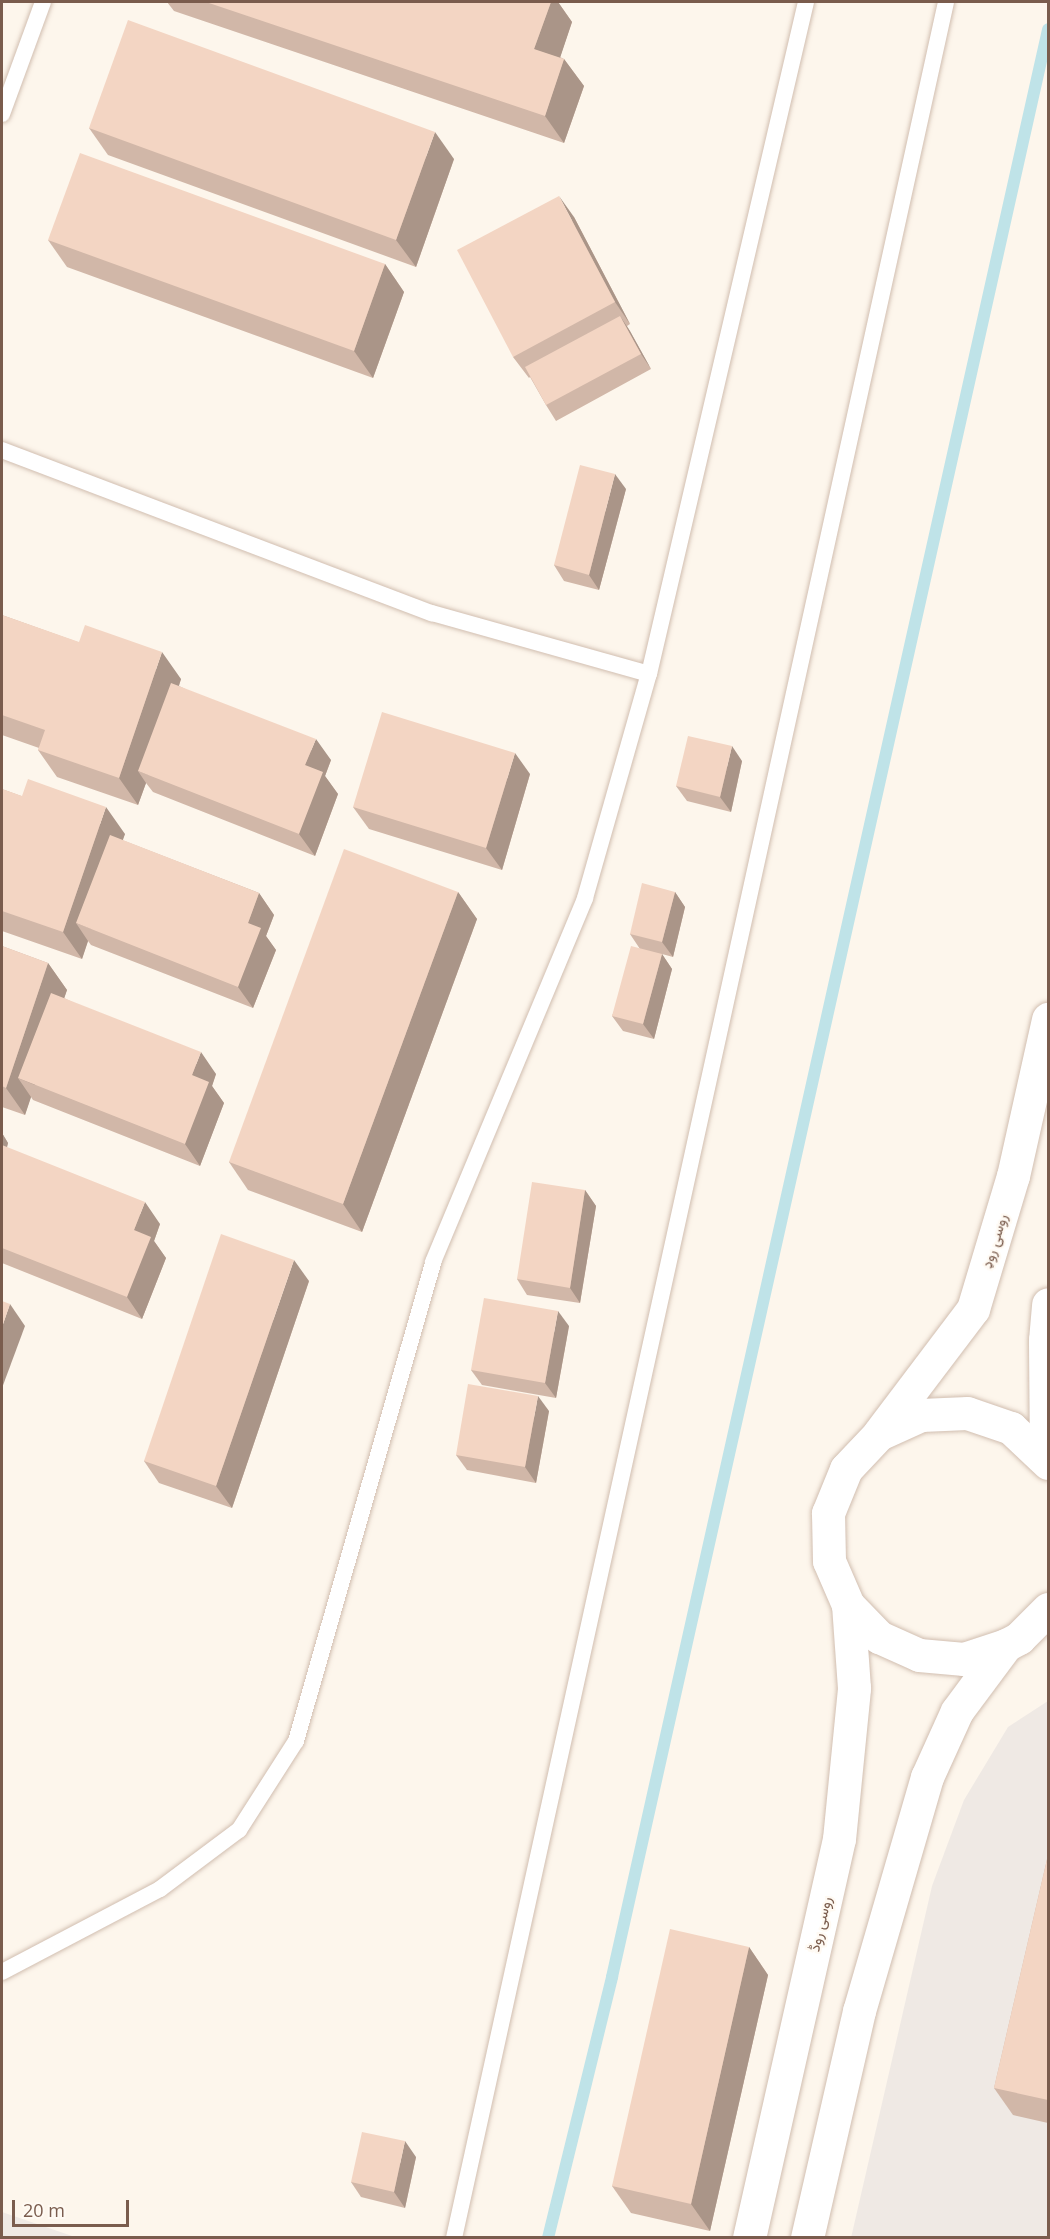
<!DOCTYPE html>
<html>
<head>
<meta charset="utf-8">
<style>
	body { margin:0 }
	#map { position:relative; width:1050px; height:2239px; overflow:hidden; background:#fdf6ec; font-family:"Open Sans",Vazirmatn,sans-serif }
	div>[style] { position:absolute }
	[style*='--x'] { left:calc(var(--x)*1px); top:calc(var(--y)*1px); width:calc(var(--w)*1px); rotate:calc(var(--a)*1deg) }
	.industrial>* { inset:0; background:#efe9e4 }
	.stream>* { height:12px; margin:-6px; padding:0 6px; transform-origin:6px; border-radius:6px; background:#bfe3e8 }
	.roads { filter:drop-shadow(0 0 2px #d1beb0) drop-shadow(0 0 2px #d1beb0) }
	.service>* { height:16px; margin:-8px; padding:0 8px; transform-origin:8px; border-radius:8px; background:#fff }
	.secondary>* { height:33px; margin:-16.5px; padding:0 16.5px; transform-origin:16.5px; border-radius:16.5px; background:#fff }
	.wall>* { inset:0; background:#d1b7a8 }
	.shaded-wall>* { inset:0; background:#aa9588 }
	.building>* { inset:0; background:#f3d5c3 }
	span { translate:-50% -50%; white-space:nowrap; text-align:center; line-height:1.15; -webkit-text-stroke:4.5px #fffaf3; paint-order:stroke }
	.street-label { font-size:15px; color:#7a5c4d }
	.frame { position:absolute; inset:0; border:3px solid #7a5c4d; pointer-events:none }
	.scale { position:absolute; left:12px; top:2200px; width:117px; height:27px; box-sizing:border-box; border:3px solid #7a5c4d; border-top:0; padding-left:8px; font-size:18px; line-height:21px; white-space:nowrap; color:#7a5c4d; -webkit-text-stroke:4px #fffaf3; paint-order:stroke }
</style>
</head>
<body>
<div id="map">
	<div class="industrial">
		<div style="clip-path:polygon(1048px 1701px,1048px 2237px,851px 2238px,932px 1886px,964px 1800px,1008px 1727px)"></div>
		<div style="clip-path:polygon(2px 2212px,75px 2237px,2px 2237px)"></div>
	</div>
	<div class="stream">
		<div style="--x:548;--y:2238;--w:269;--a:-76.2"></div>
		<div style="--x:612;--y:1977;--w:1996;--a:-77.38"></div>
	</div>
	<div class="roads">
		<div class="service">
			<div style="--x:2;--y:114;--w:119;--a:-69.9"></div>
			<div style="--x:2;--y:450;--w:460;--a:20.8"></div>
			<div style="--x:432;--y:613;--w:225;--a:15.7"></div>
			<div style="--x:2;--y:1972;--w:178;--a:-27.7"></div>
			<div style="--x:160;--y:1889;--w:99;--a:-36.8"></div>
			<div style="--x:239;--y:1830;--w:106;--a:-57.4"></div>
			<div style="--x:296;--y:1741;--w:498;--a:-74"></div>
			<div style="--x:433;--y:1262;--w:394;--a:-67.3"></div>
			<div style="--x:585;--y:898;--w:233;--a:-74.1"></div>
			<div style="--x:649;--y:674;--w:690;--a:-76.85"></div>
			<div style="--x:454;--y:2238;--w:2289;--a:-77.59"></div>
		</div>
		<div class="secondary">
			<div style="--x:880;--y:1432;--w:154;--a:-52.9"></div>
			<div style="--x:973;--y:1309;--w:139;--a:-73.3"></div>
			<div style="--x:1013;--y:1176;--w:161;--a:-77.4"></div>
			<div style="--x:1046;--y:1458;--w:118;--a:-90.5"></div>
			<div style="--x:1045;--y:1340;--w:36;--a:-85"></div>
			<div style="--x:1048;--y:1463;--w:51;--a:-136.6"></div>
			<div style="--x:1011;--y:1428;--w:46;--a:-161.2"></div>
			<div style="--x:967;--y:1413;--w:46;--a:177.5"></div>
			<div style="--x:921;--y:1415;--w:46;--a:155.7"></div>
			<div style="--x:879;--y:1434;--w:48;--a:133.3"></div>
			<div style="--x:846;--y:1469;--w:48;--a:112.2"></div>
			<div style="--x:828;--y:1513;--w:48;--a:88.8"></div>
			<div style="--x:829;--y:1561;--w:48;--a:66.6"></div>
			<div style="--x:848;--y:1605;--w:45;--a:45.9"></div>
			<div style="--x:879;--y:1637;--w:44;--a:24.2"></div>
			<div style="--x:919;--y:1655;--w:45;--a:5.1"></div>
			<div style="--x:964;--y:1659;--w:44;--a:-18.4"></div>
			<div style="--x:1006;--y:1645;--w:15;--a:-28"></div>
			<div style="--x:1019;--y:1638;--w:41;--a:-45"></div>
			<div style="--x:749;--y:2238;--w:409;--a:-77.3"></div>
			<div style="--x:839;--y:1839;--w:152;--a:-84.3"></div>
			<div style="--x:854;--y:1688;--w:83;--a:-94.1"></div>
			<div style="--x:807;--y:2238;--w:233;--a:-77.1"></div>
			<div style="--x:859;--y:2011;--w:244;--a:-73.8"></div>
			<div style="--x:927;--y:1777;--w:72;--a:-65.6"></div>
			<div style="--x:957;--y:1711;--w:82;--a:-53.4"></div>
		</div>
	</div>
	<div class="wall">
		<div style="clip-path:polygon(167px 2px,558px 2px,572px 22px,560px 57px,564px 59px,584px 86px,564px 143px,174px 11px)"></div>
		<div style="clip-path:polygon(89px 128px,454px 159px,416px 267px,108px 155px)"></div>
		<div style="clip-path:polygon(574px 217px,630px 324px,627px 326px,651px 369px,556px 421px,546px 405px,530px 377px,529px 378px,513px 357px)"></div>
		<div style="clip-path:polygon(48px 240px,385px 264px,404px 292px,373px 378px,67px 267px)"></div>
		<div style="clip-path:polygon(626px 489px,599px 590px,564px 581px,554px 565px)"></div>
		<div style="clip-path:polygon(2px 615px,181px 679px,179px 686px,331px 760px,325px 776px,338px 794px,315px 856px,153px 792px,146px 783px,138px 805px,57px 777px,38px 750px,39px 748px,2px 735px)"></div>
		<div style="clip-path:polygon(742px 761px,731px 812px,687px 801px,676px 786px)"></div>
		<div style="clip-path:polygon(530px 774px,502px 870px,369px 829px,353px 807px)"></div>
		<div style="clip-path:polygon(2px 789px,125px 834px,122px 840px,259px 893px,274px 915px,266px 936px,276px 950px,253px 1008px,91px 945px,88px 941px,82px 959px,2px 931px)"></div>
		<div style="clip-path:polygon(458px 892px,477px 919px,362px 1232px,248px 1190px,229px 1162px)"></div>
		<div style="clip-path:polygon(675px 892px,685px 907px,673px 957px,662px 954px,672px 969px,654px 1039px,623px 1031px,612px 1016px,640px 949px,630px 934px)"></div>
		<div style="clip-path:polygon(2px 946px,48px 963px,67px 990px,64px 998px,216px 1074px,212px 1086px,224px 1103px,200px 1166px,33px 1100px,31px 1097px,25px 1115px,2px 1107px)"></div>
		<div style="clip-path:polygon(2px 1133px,8px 1143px,7px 1148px,160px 1224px,154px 1241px,166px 1258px,142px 1319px,2px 1263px)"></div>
		<div style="clip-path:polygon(585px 1190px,596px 1206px,580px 1303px,527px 1295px,517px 1279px)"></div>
		<div style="clip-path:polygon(309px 1281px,232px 1508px,159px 1483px,144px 1461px)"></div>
		<div style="clip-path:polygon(569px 1326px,556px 1398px,482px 1385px,471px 1370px)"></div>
		<div style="clip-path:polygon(549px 1411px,536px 1483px,467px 1470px,456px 1455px)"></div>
		<div style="clip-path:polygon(1048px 1855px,1048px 2123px,1013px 2115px,994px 2088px)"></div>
		<div style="clip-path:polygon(749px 1947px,768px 1975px,710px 2231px,631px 2213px,612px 2186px)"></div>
		<div style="clip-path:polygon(416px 2157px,405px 2208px,361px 2197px,351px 2182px)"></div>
	</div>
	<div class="shaded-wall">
		<div style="clip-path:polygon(551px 2px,558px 2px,572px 22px,554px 76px,534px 49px)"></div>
		<div style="clip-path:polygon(564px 59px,584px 86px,564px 143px,545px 116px)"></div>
		<div style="clip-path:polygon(435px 132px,454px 159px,416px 267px,396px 240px)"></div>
		<div style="clip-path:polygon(559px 196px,574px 217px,630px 324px,615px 302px)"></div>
		<div style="clip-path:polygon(385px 264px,404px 292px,373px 378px,354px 351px)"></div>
		<div style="clip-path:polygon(620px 316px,630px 331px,651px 369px,641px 354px)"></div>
		<div style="clip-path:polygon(615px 474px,626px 489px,599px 590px,589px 575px)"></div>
		<div style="clip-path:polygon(162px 652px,181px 679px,149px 775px,138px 771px,146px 783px,138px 805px,119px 778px)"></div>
		<div style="clip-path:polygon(316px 739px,331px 760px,325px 776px,338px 794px,315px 856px,299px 834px,305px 765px)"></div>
		<div style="clip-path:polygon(732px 746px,742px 761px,731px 812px,720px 797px)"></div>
		<div style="clip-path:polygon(515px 753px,530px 774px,502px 870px,486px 848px)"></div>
		<div style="clip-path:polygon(106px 807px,125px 834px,92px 929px,76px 923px,88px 941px,82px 959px,63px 932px)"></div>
		<div style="clip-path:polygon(458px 892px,477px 919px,362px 1232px,343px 1204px)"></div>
		<div style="clip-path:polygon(675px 892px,685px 907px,673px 957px,662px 942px)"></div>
		<div style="clip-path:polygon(259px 893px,274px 915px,266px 936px,276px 950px,253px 1008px,238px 987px,248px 923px)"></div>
		<div style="clip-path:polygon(662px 954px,672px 969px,654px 1039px,643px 1024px)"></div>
		<div style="clip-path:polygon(48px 963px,67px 990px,35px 1085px,18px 1078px,31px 1097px,25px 1115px,6px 1088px)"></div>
		<div style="clip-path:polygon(201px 1052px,216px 1074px,212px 1086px,224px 1103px,200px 1166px,185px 1144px,192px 1075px)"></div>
		<div style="clip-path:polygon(2px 1133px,8px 1143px,2px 1163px)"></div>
		<div style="clip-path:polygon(585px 1190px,596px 1206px,580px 1303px,570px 1288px)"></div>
		<div style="clip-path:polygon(145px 1202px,160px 1224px,154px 1241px,166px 1258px,142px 1319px,127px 1297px,134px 1230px)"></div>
		<div style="clip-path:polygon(294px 1260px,309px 1281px,232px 1508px,216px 1486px)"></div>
		<div style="clip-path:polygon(10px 1304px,25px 1326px,2px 1388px,2px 1327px)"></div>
		<div style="clip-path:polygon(558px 1311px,569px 1326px,556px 1398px,545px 1383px)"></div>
		<div style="clip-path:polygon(538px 1396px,549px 1411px,536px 1483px,525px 1467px)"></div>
		<div style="clip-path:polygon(749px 1947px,768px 1975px,710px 2231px,691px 2204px)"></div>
		<div style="clip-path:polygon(405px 2141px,416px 2157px,405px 2208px,394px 2192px)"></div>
	</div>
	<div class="building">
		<div style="clip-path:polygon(206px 2px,551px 2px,534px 49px,564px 59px,545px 116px)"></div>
		<div style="clip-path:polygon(128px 20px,435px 132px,396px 240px,89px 128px)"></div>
		<div style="clip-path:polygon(80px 153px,385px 264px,354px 351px,48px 240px)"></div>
		<div style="clip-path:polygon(559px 196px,615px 302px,513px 357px,457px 250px)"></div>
		<div style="clip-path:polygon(620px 316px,641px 354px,546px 405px,525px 367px)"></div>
		<div style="clip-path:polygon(580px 465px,615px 474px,589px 575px,554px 565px)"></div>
		<div style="clip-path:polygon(2px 615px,79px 642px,85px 625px,162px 652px,119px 778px,38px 750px,45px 730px,2px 715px)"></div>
		<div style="clip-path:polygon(171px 683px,316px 739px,305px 765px,323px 772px,299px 834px,138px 771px)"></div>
		<div style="clip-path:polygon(382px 712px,515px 753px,486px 848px,353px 807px)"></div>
		<div style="clip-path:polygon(688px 736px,732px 746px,720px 797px,676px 786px)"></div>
		<div style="clip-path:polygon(28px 779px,106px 807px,63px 932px,2px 911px,2px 789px,22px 796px)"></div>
		<div style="clip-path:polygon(110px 835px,259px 893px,248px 923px,261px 928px,238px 987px,76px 923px)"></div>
		<div style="clip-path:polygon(344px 849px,458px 892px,343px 1204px,229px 1162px)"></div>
		<div style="clip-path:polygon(642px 883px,675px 892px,662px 942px,630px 934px)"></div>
		<div style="clip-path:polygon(2px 946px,48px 963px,6px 1088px,2px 1086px)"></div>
		<div style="clip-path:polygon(631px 946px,662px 954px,643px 1024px,612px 1016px)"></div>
		<div style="clip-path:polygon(51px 993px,201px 1052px,192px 1075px,209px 1082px,185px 1144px,18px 1078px)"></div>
		<div style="clip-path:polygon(2px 1145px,145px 1202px,134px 1230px,151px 1237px,127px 1297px,2px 1248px)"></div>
		<div style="clip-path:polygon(532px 1182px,585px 1190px,570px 1288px,517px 1279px)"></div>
		<div style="clip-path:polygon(221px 1234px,294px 1260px,216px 1486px,144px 1461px)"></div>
		<div style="clip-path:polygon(484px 1298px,558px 1311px,545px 1383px,471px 1370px)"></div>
		<div style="clip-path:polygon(2px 1301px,10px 1304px,2px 1327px)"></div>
		<div style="clip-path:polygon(468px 1384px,538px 1396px,525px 1467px,456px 1455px)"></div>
		<div style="clip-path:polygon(1048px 1855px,1048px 2100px,994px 2088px)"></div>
		<div style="clip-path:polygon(670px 1929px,749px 1947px,691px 2204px,612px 2186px)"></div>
		<div style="clip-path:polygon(362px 2132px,405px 2141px,394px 2192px,351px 2182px)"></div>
	</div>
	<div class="street-label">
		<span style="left:994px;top:1241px;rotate:-73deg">روسی روډ</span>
		<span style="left:820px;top:1924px;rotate:-77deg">روسی روڈ</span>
	</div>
	<div class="frame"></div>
	<div class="scale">20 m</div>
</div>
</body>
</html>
